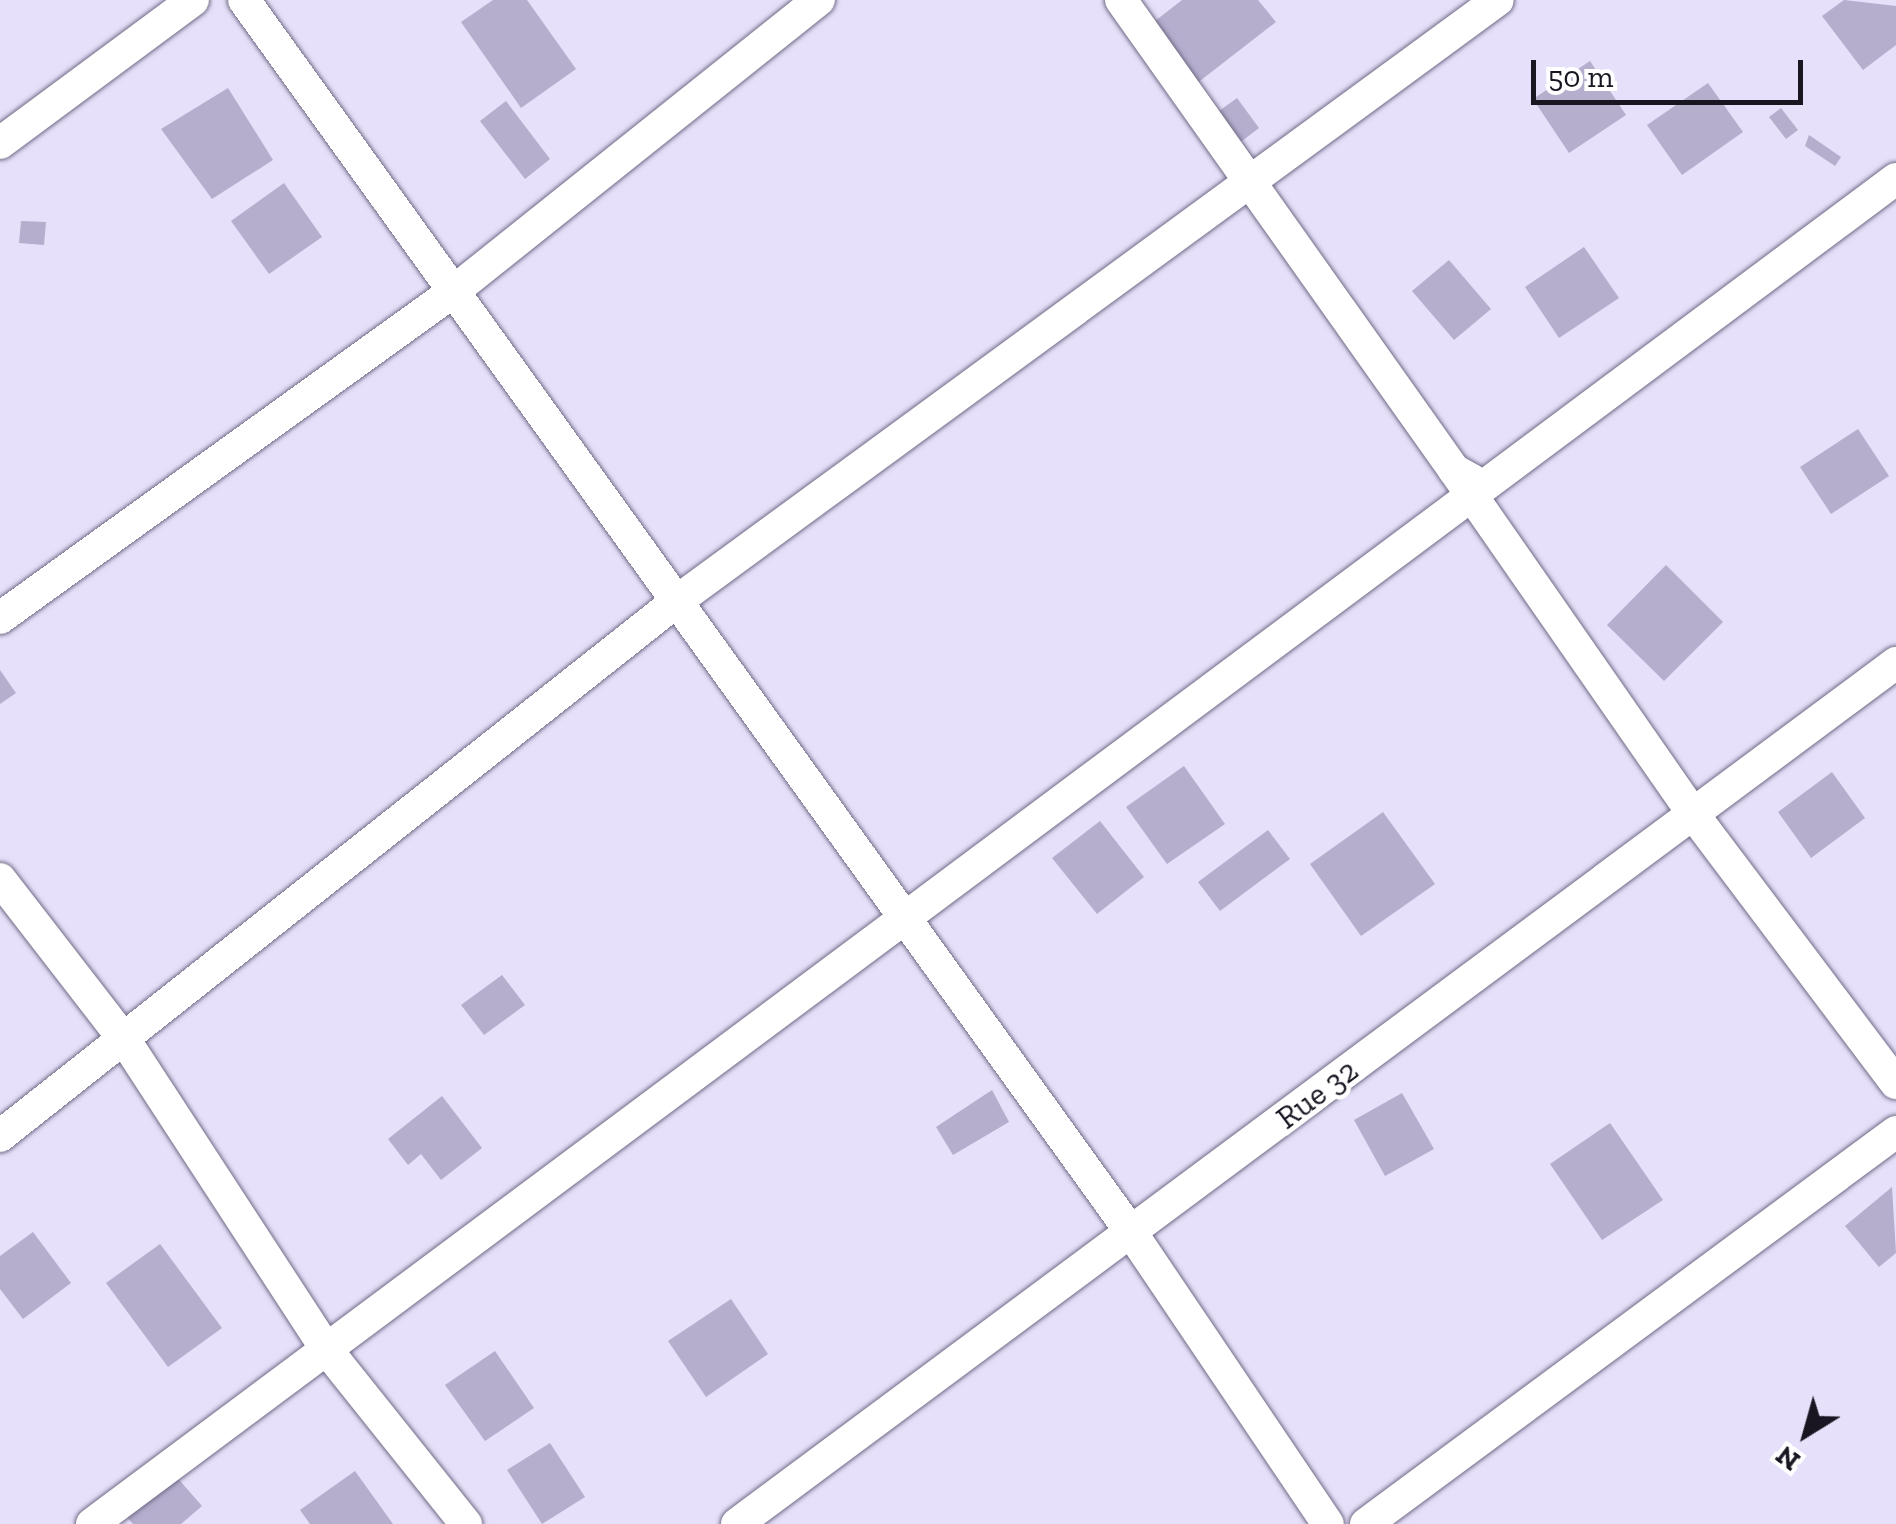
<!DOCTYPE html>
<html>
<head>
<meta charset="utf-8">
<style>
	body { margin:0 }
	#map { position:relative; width:1896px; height:1524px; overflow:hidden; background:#e6e0fa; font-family:"Zilla Slab",serif }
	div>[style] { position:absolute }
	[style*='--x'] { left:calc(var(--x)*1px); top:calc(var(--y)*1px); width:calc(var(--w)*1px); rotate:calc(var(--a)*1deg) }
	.building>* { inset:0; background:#b5aecd }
	.roads { filter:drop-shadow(0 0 2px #716a86) drop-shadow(0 0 2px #716a86) }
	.minor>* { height:32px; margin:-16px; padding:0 16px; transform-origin:16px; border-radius:16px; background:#fff }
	span { translate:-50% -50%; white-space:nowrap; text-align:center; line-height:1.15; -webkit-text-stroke:9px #fff; paint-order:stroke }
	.street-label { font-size:32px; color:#191621 }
	.north { position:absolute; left:1756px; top:1384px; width:100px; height:100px; -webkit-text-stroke:8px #fff; paint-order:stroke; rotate:217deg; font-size:28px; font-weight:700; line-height:40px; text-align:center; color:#191621 }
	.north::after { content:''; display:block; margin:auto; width:35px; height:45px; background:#191621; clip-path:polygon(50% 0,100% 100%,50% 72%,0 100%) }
	.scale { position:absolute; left:1531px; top:60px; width:272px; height:45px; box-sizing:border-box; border:5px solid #191621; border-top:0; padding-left:12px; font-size:30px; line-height:35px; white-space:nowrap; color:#191621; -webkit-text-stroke:8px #fff; paint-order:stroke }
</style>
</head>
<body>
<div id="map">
	<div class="building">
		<div style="clip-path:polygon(493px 0,527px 0,576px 69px,521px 108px,461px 22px)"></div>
		<div style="clip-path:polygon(1182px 0,1258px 0,1276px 22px,1196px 84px,1150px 25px)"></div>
		<div style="clip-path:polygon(1844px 0,1896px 6px,1896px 45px,1863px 70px,1822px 16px)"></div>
		<div style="clip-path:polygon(1590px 61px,1626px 115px,1569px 153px,1533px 99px)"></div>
		<div style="clip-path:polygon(1708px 83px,1743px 132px,1682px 175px,1647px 125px)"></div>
		<div style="clip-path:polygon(228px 88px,273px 160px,212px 199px,161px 129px)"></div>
		<div style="clip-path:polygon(1237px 98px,1259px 128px,1238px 144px,1215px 114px)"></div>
		<div style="clip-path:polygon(506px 101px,550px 159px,525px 179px,480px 121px)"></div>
		<div style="clip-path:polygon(1781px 108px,1798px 130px,1786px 139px,1769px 117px)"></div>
		<div style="clip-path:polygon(1809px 135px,1841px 157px,1835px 166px,1805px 146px)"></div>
		<div style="clip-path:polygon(284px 183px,322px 237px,269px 274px,231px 221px)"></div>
		<div style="clip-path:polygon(21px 221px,46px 222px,44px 245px,19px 243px)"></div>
		<div style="clip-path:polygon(1584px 247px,1619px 298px,1559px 338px,1525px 287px)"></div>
		<div style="clip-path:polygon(1449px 260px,1491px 309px,1454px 340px,1412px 291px)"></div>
		<div style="clip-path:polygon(1858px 429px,1889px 476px,1831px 514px,1800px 467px)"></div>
		<div style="clip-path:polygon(1666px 565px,1723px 622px,1664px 681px,1607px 625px)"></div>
		<div style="clip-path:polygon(0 670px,16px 693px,0 704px)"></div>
		<div style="clip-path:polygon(1184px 766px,1225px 824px,1167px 864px,1126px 807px)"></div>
		<div style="clip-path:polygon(1832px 772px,1865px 818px,1811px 858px,1778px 812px)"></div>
		<div style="clip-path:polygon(1383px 812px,1435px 884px,1361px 936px,1310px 864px)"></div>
		<div style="clip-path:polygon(1100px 821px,1144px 877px,1097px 914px,1052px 858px)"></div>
		<div style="clip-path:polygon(1268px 830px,1290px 859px,1220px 911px,1198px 882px)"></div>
		<div style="clip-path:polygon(502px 975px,525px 1005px,484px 1035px,461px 1005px)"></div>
		<div style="clip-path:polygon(992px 1090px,1009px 1122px,953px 1155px,936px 1127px)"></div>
		<div style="clip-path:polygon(1402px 1093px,1434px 1149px,1385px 1176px,1354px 1120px)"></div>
		<div style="clip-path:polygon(442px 1096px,482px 1148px,441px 1180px,421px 1154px,408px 1165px,388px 1139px)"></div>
		<div style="clip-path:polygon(1610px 1123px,1663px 1200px,1602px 1240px,1550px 1164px)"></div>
		<div style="clip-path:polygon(1892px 1187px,1896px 1253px,1879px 1267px,1845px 1226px)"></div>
		<div style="clip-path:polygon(33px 1232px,71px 1283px,23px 1319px,0 1289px,0 1256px)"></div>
		<div style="clip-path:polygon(160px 1244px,222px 1328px,168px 1367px,106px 1283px)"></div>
		<div style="clip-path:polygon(731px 1299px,768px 1354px,706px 1397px,668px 1341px)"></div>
		<div style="clip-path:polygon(495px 1351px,534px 1408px,485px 1441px,445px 1385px)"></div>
		<div style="clip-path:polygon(550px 1443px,585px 1497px,542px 1524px,507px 1470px)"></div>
		<div style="clip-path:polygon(355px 1471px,393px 1524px,310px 1524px,300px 1510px)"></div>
		<div style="clip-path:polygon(174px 1474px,202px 1506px,181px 1524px,133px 1524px,126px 1516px)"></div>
	</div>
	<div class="roads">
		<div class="minor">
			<div style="--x:244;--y:0;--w:1518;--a:54.25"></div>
			<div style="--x:1131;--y:1232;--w:352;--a:56"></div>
			<div style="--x:1121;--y:0;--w:576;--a:54.68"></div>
			<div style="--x:1454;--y:470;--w:21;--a:29"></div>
			<div style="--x:0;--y:143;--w:240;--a:-36.5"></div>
			<div style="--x:1454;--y:470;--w:419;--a:55.2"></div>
			<div style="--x:1693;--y:814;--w:337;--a:53"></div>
			<div style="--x:0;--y:618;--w:560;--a:-35.76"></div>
			<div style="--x:454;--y:291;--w:467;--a:-38.6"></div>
			<div style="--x:0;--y:879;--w:206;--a:52.3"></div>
			<div style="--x:126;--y:1042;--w:368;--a:56.9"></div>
			<div style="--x:327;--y:1350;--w:223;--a:51.4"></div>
			<div style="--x:0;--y:1136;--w:863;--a:-38.32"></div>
			<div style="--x:677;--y:601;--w:1017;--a:-36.21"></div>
			<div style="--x:92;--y:1524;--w:2250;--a:-36.71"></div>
			<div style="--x:737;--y:1524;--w:1444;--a:-36.61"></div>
			<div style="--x:1366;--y:1524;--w:659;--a:-36.49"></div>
		</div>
	</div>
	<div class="street-label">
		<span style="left:1317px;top:1094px;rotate:-37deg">Rue 32</span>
	</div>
	<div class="north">N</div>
	<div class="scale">50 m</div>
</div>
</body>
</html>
